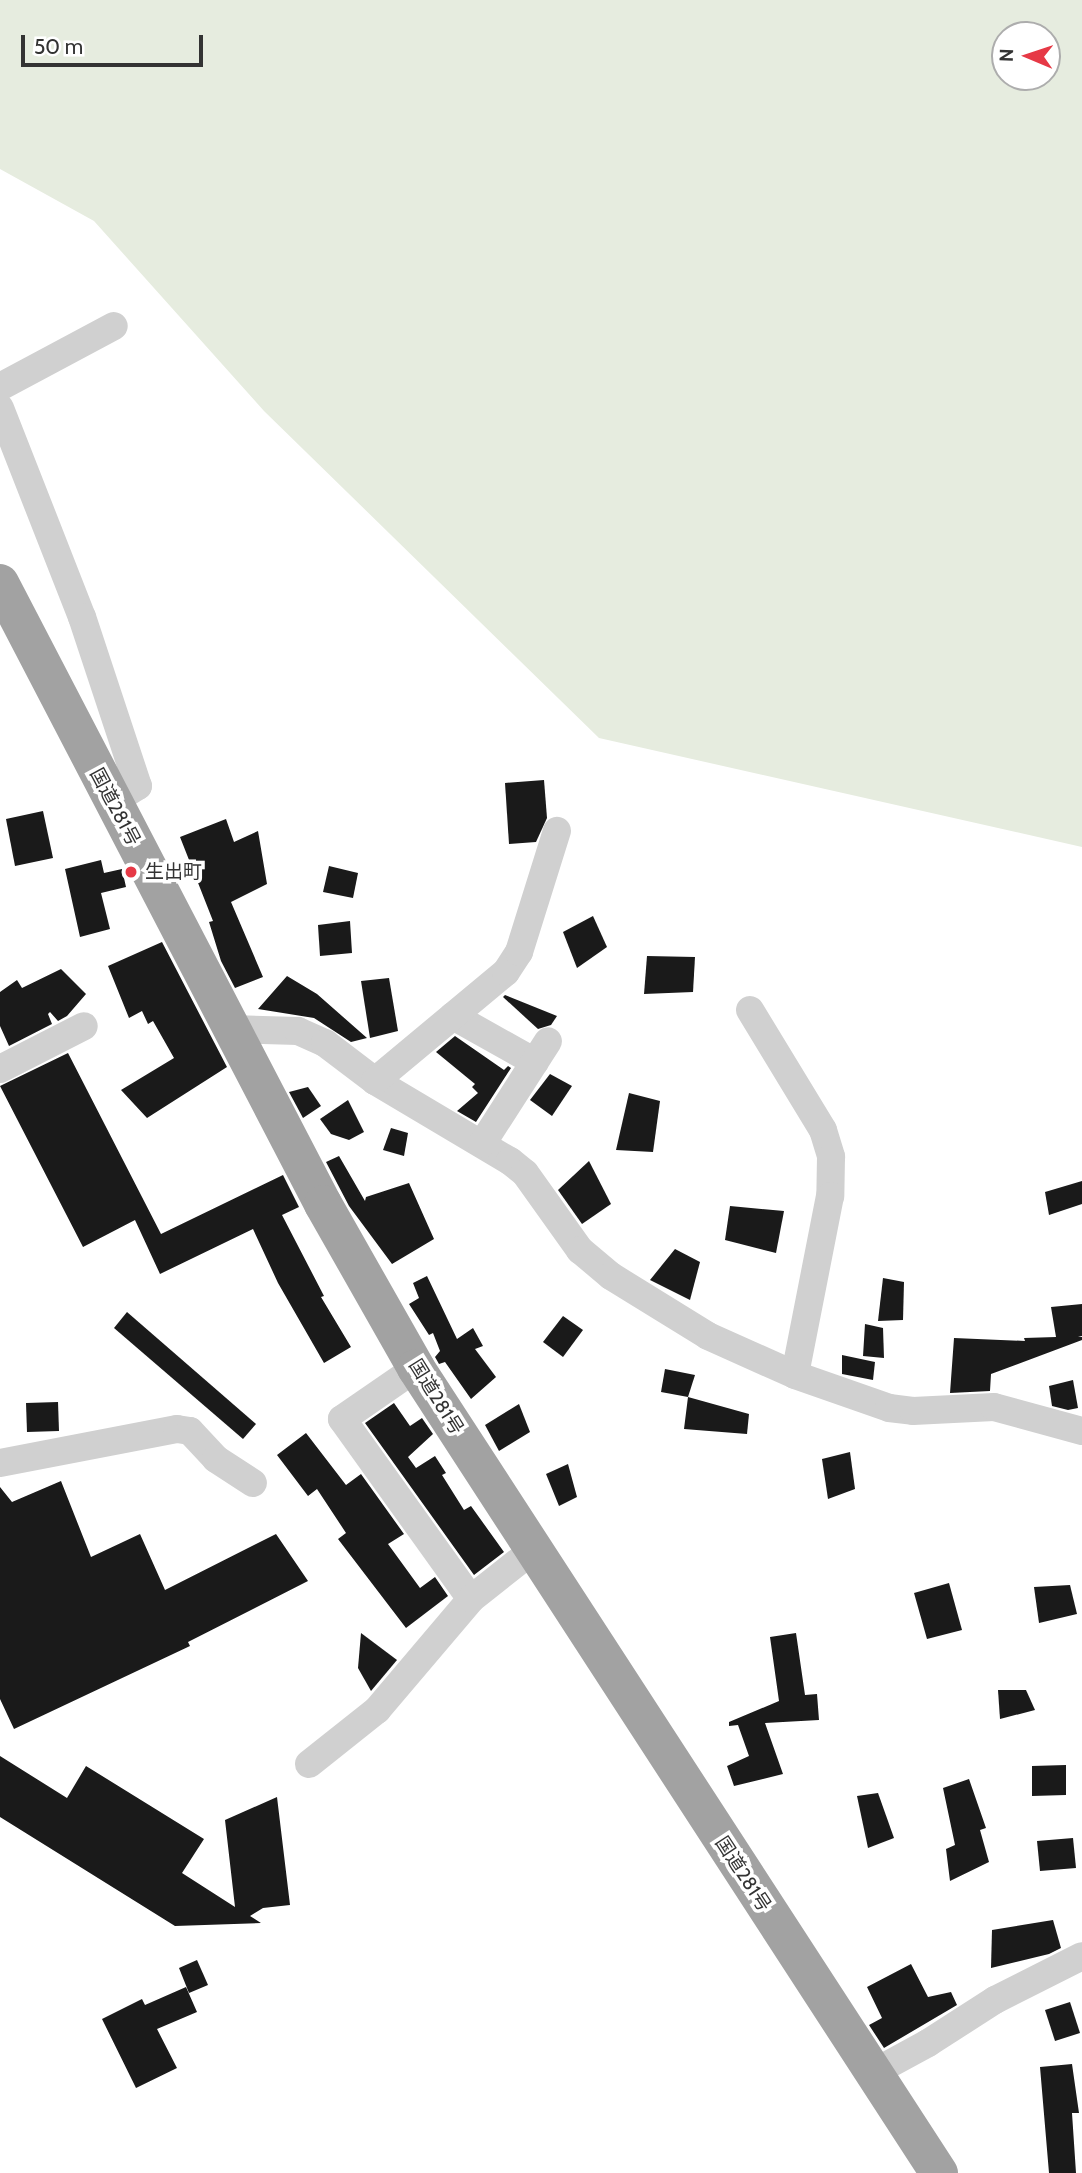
<!DOCTYPE html>
<html>
<head>
<meta charset="utf-8">
<style>
	body { margin:0 }
	#map { position:relative; width:1082px; height:2173px; overflow:hidden; background:#fff; font-family:Cabin,"Noto Sans JP",sans-serif }
	div>[style] { position:absolute }
	[style*='--x'] { left:calc(var(--x)*1px); top:calc(var(--y)*1px); width:calc(var(--w)*1px); rotate:calc(var(--a)*1deg) }
	.green>* { inset:0; background:#e6ecdf }
	.building>* { inset:0; background:#1a1a1a }
	.minor>* { height:28px; margin:-14px; padding:0 14px; transform-origin:14px; border-radius:14px; background:#d0d0d0 }
	.trunk>* { height:38px; margin:-19px; padding:0 19px; transform-origin:19px; border-radius:19px; background:#a2a2a2 }
	.dots>* { width:19px; height:19px; translate:-50% -50%; box-sizing:border-box; border:4px solid #fff; border-radius:50% }
	span { translate:-50% -50%; white-space:nowrap; text-align:center; line-height:1.15; -webkit-text-stroke:7px #fff; paint-order:stroke }
	.street-label { font-size:19px; color:#333 }
	.poi-label { font-size:19px; color:#333 }
	.left { translate:0 -50%; text-align:left }
	.north { position:absolute; left:991px; top:21px; width:70px; height:70px; box-sizing:border-box; background:#fff; border:2px solid #adadad; border-radius:50%; rotate:272deg; font-size:19px; font-weight:700; line-height:28px; text-align:center; color:#333 }
	.north::after { content:''; display:block; margin:auto; width:24px; height:32px; background:#e63946; clip-path:polygon(50% 0,100% 100%,50% 72%,0 100%) }
	.scale { position:absolute; left:21px; top:35px; width:182px; height:32px; box-sizing:border-box; border:4px solid #333; border-top:0; padding-left:9px; font-size:21px; line-height:24px; white-space:nowrap; color:#333; -webkit-text-stroke:5px #fff; paint-order:stroke }
</style>
</head>
<body>
<div id="map">
	<div class="green">
		<div style="clip-path:polygon(evenodd,0 0,1082px 0,1082px 847px,599px 738px,264px 411px,94px 221px,0 169px,0 0,1005px 35px,1047px 35px,1047px 77px,1005px 77px,1005px 35px)"></div>
	</div>
	<div class="building">
		<div style="clip-path:polygon(544px 780px,547px 818px,536px 842px,509px 844px,505px 783px)"></div>
		<div style="clip-path:polygon(43px 811px,53px 858px,15px 866px,6px 819px)"></div>
		<div style="clip-path:polygon(226px 819px,234px 842px,258px 831px,267px 884px,231px 902px,263px 977px,235px 988px,221px 961px,209px 922px,213px 921px,180px 837px)"></div>
		<div style="clip-path:polygon(101px 860px,104px 873px,122px 869px,126px 887px,101px 893px,110px 929px,80px 937px,65px 869px)"></div>
		<div style="clip-path:polygon(329px 866px,358px 873px,353px 898px,323px 892px)"></div>
		<div style="clip-path:polygon(593px 916px,607px 947px,577px 968px,563px 932px)"></div>
		<div style="clip-path:polygon(350px 921px,352px 953px,320px 956px,318px 925px)"></div>
		<div style="clip-path:polygon(162px 942px,227px 1067px,147px 1118px,121px 1090px,174px 1058px,153px 1021px,148px 1024px,142px 1011px,129px 1018px,108px 966px)"></div>
		<div style="clip-path:polygon(647px 956px,695px 957px,693px 992px,644px 994px)"></div>
		<div style="clip-path:polygon(61px 969px,86px 994px,67px 1016px,58px 1021px,50px 1012px,48px 1014px,52px 1024px,9px 1046px,0 1026px,0 992px,17px 980px,22px 988px)"></div>
		<div style="clip-path:polygon(287px 976px,317px 994px,367px 1038px,351px 1042px,314px 1018px,258px 1009px)"></div>
		<div style="clip-path:polygon(389px 978px,398px 1031px,370px 1038px,361px 981px)"></div>
		<div style="clip-path:polygon(505px 995px,557px 1016px,551px 1025px,538px 1029px,503px 997px)"></div>
		<div style="clip-path:polygon(455px 1036px,504px 1070px,508px 1066px,511px 1068px,476px 1122px,457px 1111px,478px 1093px,472px 1087px,475px 1084px,436px 1052px)"></div>
		<div style="clip-path:polygon(68px 1053px,161px 1234px,283px 1175px,299px 1207px,282px 1215px,324px 1296px,321px 1297px,351px 1347px,324px 1363px,278px 1283px,253px 1229px,160px 1274px,135px 1220px,83px 1247px,0 1086px)"></div>
		<div style="clip-path:polygon(550px 1074px,572px 1086px,552px 1116px,530px 1100px)"></div>
		<div style="clip-path:polygon(308px 1087px,321px 1106px,303px 1118px,289px 1092px)"></div>
		<div style="clip-path:polygon(629px 1093px,660px 1101px,653px 1152px,616px 1150px)"></div>
		<div style="clip-path:polygon(348px 1100px,364px 1132px,349px 1140px,331px 1134px,320px 1119px)"></div>
		<div style="clip-path:polygon(391px 1128px,408px 1133px,404px 1156px,383px 1150px)"></div>
		<div style="clip-path:polygon(339px 1156px,365px 1201px,366px 1197px,409px 1183px,434px 1239px,392px 1264px,349px 1206px,326px 1162px)"></div>
		<div style="clip-path:polygon(589px 1161px,611px 1204px,582px 1224px,558px 1190px)"></div>
		<div style="clip-path:polygon(1082px 1181px,1082px 1204px,1049px 1215px,1045px 1192px)"></div>
		<div style="clip-path:polygon(730px 1206px,784px 1211px,776px 1253px,725px 1240px)"></div>
		<div style="clip-path:polygon(675px 1249px,700px 1262px,690px 1300px,650px 1280px)"></div>
		<div style="clip-path:polygon(427px 1276px,457px 1339px,473px 1328px,483px 1346px,475px 1349px,496px 1377px,471px 1399px,445px 1362px,439px 1364px,435px 1357px,440px 1351px,433px 1333px,429px 1335px,409px 1304px,419px 1298px,413px 1283px)"></div>
		<div style="clip-path:polygon(883px 1278px,904px 1282px,903px 1320px,878px 1321px)"></div>
		<div style="clip-path:polygon(1082px 1304px,1082px 1336px,1078px 1337px,1082px 1337px,1082px 1340px,991px 1374px,990px 1391px,950px 1393px,954px 1338px,1025px 1341px,1024px 1338px,1056px 1337px,1051px 1307px)"></div>
		<div style="clip-path:polygon(127px 1312px,256px 1424px,243px 1439px,114px 1328px)"></div>
		<div style="clip-path:polygon(563px 1316px,583px 1330px,563px 1357px,543px 1342px)"></div>
		<div style="clip-path:polygon(865px 1324px,883px 1328px,884px 1358px,863px 1356px)"></div>
		<div style="clip-path:polygon(842px 1355px,875px 1362px,873px 1380px,842px 1374px)"></div>
		<div style="clip-path:polygon(665px 1369px,695px 1375px,688px 1397px,661px 1392px)"></div>
		<div style="clip-path:polygon(1073px 1380px,1078px 1408px,1068px 1410px,1052px 1406px,1049px 1386px)"></div>
		<div style="clip-path:polygon(688px 1397px,749px 1414px,747px 1434px,684px 1429px)"></div>
		<div style="clip-path:polygon(58px 1402px,59px 1431px,27px 1432px,26px 1403px)"></div>
		<div style="clip-path:polygon(394px 1403px,410px 1426px,422px 1418px,433px 1434px,408px 1457px,416px 1468px,435px 1456px,446px 1473px,442px 1475px,464px 1510px,471px 1506px,504px 1552px,474px 1575px,365px 1423px)"></div>
		<div style="clip-path:polygon(519px 1404px,530px 1432px,499px 1451px,485px 1425px)"></div>
		<div style="clip-path:polygon(306px 1433px,346px 1485px,361px 1474px,404px 1534px,388px 1544px,420px 1588px,435px 1577px,448px 1596px,406px 1628px,338px 1539px,346px 1533px,317px 1489px,308px 1496px,277px 1455px)"></div>
		<div style="clip-path:polygon(850px 1452px,855px 1489px,828px 1499px,822px 1459px)"></div>
		<div style="clip-path:polygon(568px 1464px,577px 1497px,559px 1506px,546px 1474px)"></div>
		<div style="clip-path:polygon(61px 1481px,91px 1557px,140px 1534px,165px 1590px,276px 1534px,308px 1581px,188px 1642px,190px 1646px,14px 1729px,0 1699px,0 1487px,12px 1502px)"></div>
		<div style="clip-path:polygon(949px 1583px,962px 1630px,927px 1639px,914px 1593px)"></div>
		<div style="clip-path:polygon(1070px 1585px,1077px 1614px,1039px 1623px,1034px 1587px)"></div>
		<div style="clip-path:polygon(361px 1633px,397px 1660px,371px 1691px,358px 1668px)"></div>
		<div style="clip-path:polygon(796px 1633px,805px 1695px,817px 1694px,819px 1720px,765px 1723px,783px 1774px,734px 1786px,727px 1766px,749px 1756px,738px 1725px,729px 1726px,729px 1722px,779px 1701px,770px 1637px)"></div>
		<div style="clip-path:polygon(998px 1690px,1026px 1690px,1035px 1710px,1000px 1719px)"></div>
		<div style="clip-path:polygon(0 1756px,67px 1798px,86px 1766px,204px 1839px,182px 1873px,235px 1907px,225px 1820px,277px 1797px,290px 1905px,263px 1908px,250px 1916px,261px 1923px,175px 1926px,0 1817px)"></div>
		<div style="clip-path:polygon(1066px 1765px,1066px 1795px,1032px 1796px,1032px 1766px)"></div>
		<div style="clip-path:polygon(969px 1779px,986px 1828px,980px 1830px,989px 1862px,950px 1881px,946px 1849px,955px 1845px,943px 1788px)"></div>
		<div style="clip-path:polygon(878px 1793px,894px 1838px,868px 1848px,857px 1796px)"></div>
		<div style="clip-path:polygon(1073px 1838px,1076px 1868px,1040px 1871px,1037px 1841px)"></div>
		<div style="clip-path:polygon(1053px 1920px,1061px 1948px,1049px 1954px,991px 1968px,992px 1930px)"></div>
		<div style="clip-path:polygon(197px 1960px,208px 1985px,189px 1993px,179px 1968px)"></div>
		<div style="clip-path:polygon(911px 1964px,928px 1997px,951px 1992px,957px 2005px,884px 2048px,869px 2025px,882px 2018px,867px 1987px)"></div>
		<div style="clip-path:polygon(186px 1987px,197px 2012px,157px 2029px,177px 2068px,136px 2088px,102px 2019px,142px 1999px,145px 2005px)"></div>
		<div style="clip-path:polygon(1070px 2002px,1080px 2033px,1055px 2041px,1045px 2010px)"></div>
		<div style="clip-path:polygon(1072px 2064px,1079px 2113px,1072px 2113px,1076px 2173px,1049px 2173px,1040px 2067px)"></div>
	</div>
	<div class="minor">
		<div style="--x:0;--y:387;--w:129;--a:-28.2"></div>
		<div style="--x:0;--y:408;--w:225;--a:68.6"></div>
		<div style="--x:82;--y:617;--w:178;--a:71.7"></div>
		<div style="--x:138;--y:786;--w:31;--a:148"></div>
		<div style="--x:750;--y:1010;--w:140;--a:58.7"></div>
		<div style="--x:823;--y:1130;--w:28;--a:73"></div>
		<div style="--x:831;--y:1157;--w:39;--a:91"></div>
		<div style="--x:830;--y:1196;--w:182;--a:101.1"></div>
		<div style="--x:453;--y:1016;--w:94;--a:29.3"></div>
		<div style="--x:232;--y:1029;--w:66;--a:1.7"></div>
		<div style="--x:298;--y:1031;--w:30;--a:24"></div>
		<div style="--x:325;--y:1043;--w:63;--a:37.2"></div>
		<div style="--x:375;--y:1081;--w:157;--a:30.7"></div>
		<div style="--x:510;--y:1161;--w:19;--a:39"></div>
		<div style="--x:525;--y:1173;--w:95;--a:54.5"></div>
		<div style="--x:580;--y:1250;--w:40;--a:40"></div>
		<div style="--x:611;--y:1276;--w:114;--a:31.7"></div>
		<div style="--x:708;--y:1336;--w:95;--a:24.1"></div>
		<div style="--x:795;--y:1375;--w:100;--a:19.3"></div>
		<div style="--x:889;--y:1408;--w:24;--a:7"></div>
		<div style="--x:913;--y:1411;--w:81;--a:-2.8"></div>
		<div style="--x:994;--y:1407;--w:91;--a:15.3"></div>
		<div style="--x:0;--y:1069;--w:94;--a:-27.1"></div>
		<div style="--x:375;--y:1081;--w:170;--a:-39.8"></div>
		<div style="--x:506;--y:972;--w:24;--a:-57"></div>
		<div style="--x:519;--y:952;--w:127;--a:-72.6"></div>
		<div style="--x:482;--y:1144;--w:122;--a:-57.3"></div>
		<div style="--x:416;--y:1368;--w:90;--a:145.4"></div>
		<div style="--x:342;--y:1419;--w:221;--a:54.4"></div>
		<div style="--x:0;--y:1463;--w:180;--a:-10.9"></div>
		<div style="--x:177;--y:1429;--w:13;--a:9"></div>
		<div style="--x:190;--y:1431;--w:38;--a:47"></div>
		<div style="--x:216;--y:1459;--w:44;--a:33"></div>
		<div style="--x:309;--y:1764;--w:87;--a:-38.5"></div>
		<div style="--x:377;--y:1710;--w:145;--a:-49.7"></div>
		<div style="--x:471;--y:1599;--w:79;--a:-38.3"></div>
		<div style="--x:873;--y:2073;--w:63;--a:-28.6"></div>
		<div style="--x:928;--y:2043;--w:80;--a:-32.7"></div>
		<div style="--x:995;--y:2000;--w:97;--a:-26.8"></div>
	</div>
	<div class="trunk">
		<div style="--x:0;--y:583;--w:700;--a:62.52"></div>
		<div style="--x:323;--y:1204;--w:189;--a:60.4"></div>
		<div style="--x:416;--y:1368;--w:960;--a:56.99"></div>
	</div>
	<div class="dots">
		<div style="left:131px;top:872px;background:#e63946"></div>
	</div>
	<div class="street-label">
		<span style="left:115px;top:807px;rotate:62deg">国道281号</span>
		<span style="left:436px;top:1397px;rotate:58deg">国道281号</span>
		<span style="left:743px;top:1874px;rotate:57deg">国道281号</span>
	</div>
	<div class="poi-label">
		<span class="left" style="left:145px;top:872px">生出町</span>
	</div>
	<div class="north">N</div>
	<div class="scale">50 m</div>
</div>
</body>
</html>
